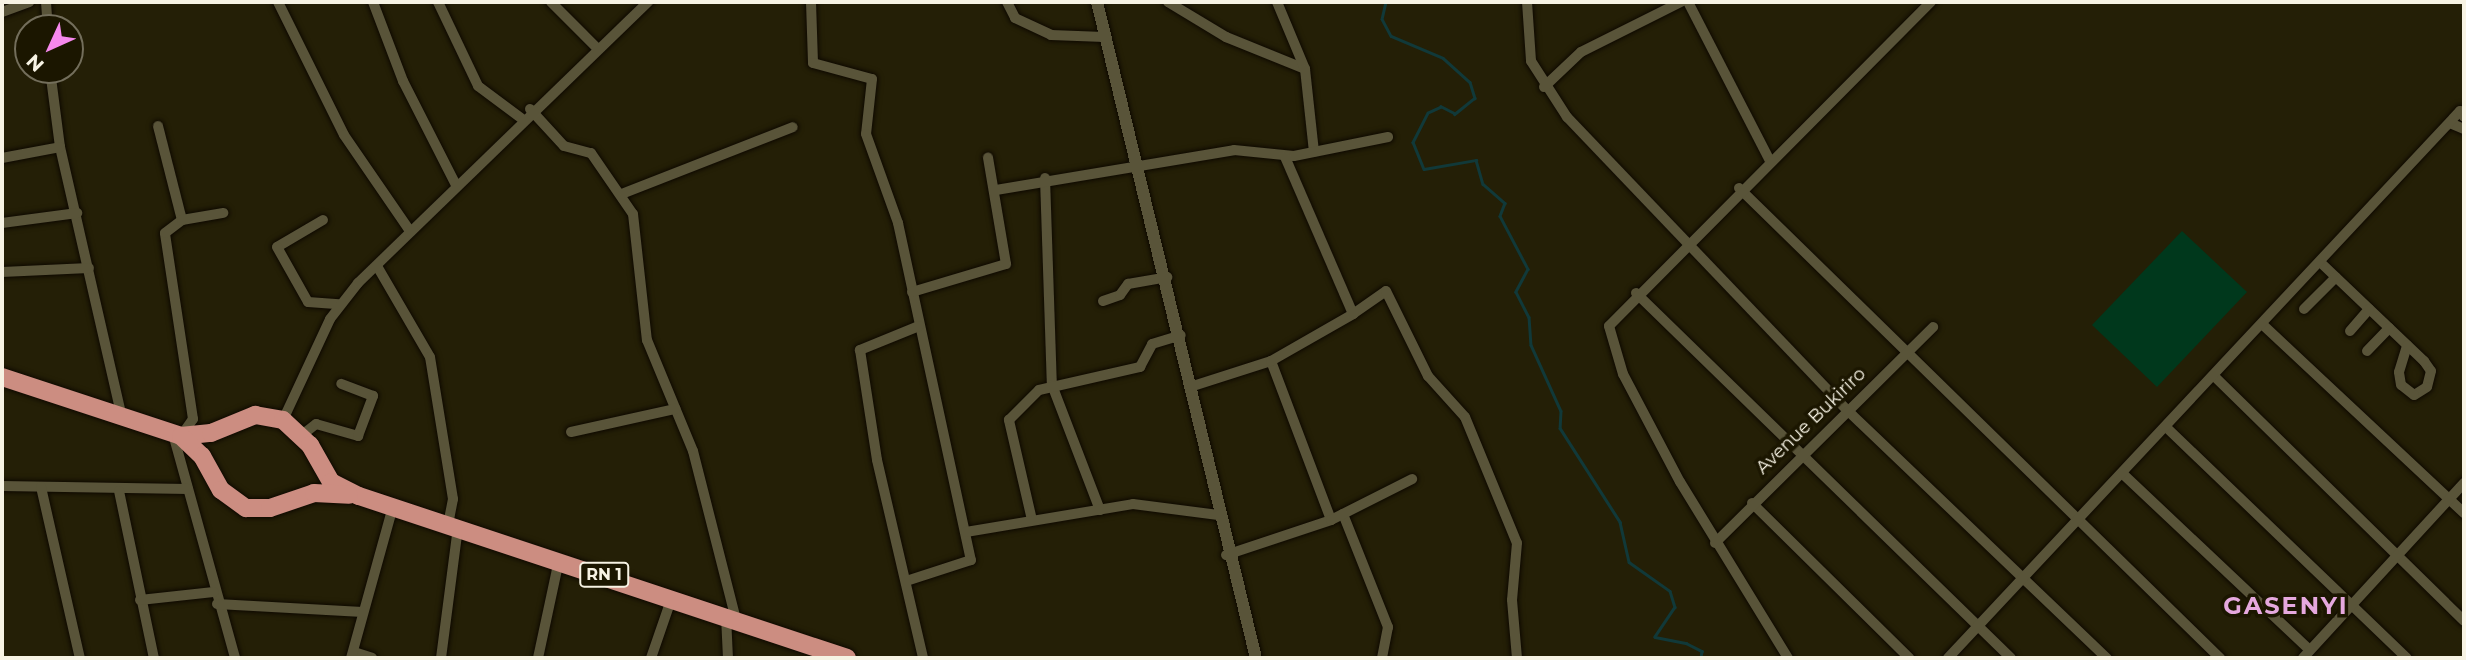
<!DOCTYPE html>
<html>
<head>
<meta charset="utf-8">
<style>
	body { margin:0 }
	#map { position:relative; width:2466px; height:660px; overflow:hidden; background:#241f06; font-family:Montserrat,sans-serif }
	div>[style] { position:absolute }
	[style*='--x'] { left:calc(var(--x)*1px); top:calc(var(--y)*1px); width:calc(var(--w)*1px); rotate:calc(var(--a)*1deg) }
	.green>* { inset:0; background:#00381c }
	.stream>* { height:2.5px; margin:-1.25px; padding:0 1.25px; transform-origin:1.25px; border-radius:1.25px; background:#113939 }
	.roads { filter:drop-shadow(0 0 2px #0e0900) drop-shadow(0 0 2px #0e0900) }
	.minor>* { height:10px; margin:-5px; padding:0 5px; transform-origin:5px; border-radius:5px; background:#595439 }
	.tertiary>* { height:12px; margin:-6px; padding:0 6px; transform-origin:6px; border-radius:6px; background:#595439 }
	.trunk>* { height:18px; margin:-9px; padding:0 9px; transform-origin:9px; border-radius:9px; background:#cc8d81 }
	span { translate:-50% -50%; white-space:nowrap; text-align:center; line-height:1.15; -webkit-text-stroke:7px #1b1600; paint-order:stroke }
	.shield-label span { padding:2px 5px; background:#1b1600; border:2px solid; border-radius:5px; -webkit-text-stroke-width:0 }
	.shield-label { font-size:16px; color:#f7f3e4; font-weight:700 }
	.street-label { font-size:18px; color:#f7f3e4 }
	.district-label { font-size:24px; color:#e5a8de; font-weight:700; letter-spacing:2px }
	.frame { position:absolute; inset:0; border:4px solid #f7f3e4; pointer-events:none }
	.north { position:absolute; left:14px; top:14px; width:70px; height:70px; box-sizing:border-box; background:#1b1600; border:2px solid #736e5b; border-radius:50%; rotate:225deg; font-size:19px; font-weight:700; line-height:28px; text-align:center; color:#f7f3e4 }
	.north::after { content:''; display:block; margin:auto; width:24px; height:32px; background:#f688ed; clip-path:polygon(50% 0,100% 100%,50% 72%,0 100%) }
</style>
</head>
<body>
<div id="map">
	<div class="green">
		<div style="clip-path:polygon(2182px 231px,2247px 292px,2157px 387px,2092px 325px)"></div>
	</div>
	<div class="stream">
		<div style="--x:1386;--y:2;--w:17;--a:103"></div>
		<div style="--x:1382;--y:19;--w:19;--a:62"></div>
		<div style="--x:1391;--y:36;--w:56;--a:22.9"></div>
		<div style="--x:1443;--y:58;--w:36;--a:42"></div>
		<div style="--x:1470;--y:82;--w:17;--a:73"></div>
		<div style="--x:1475;--y:98;--w:26;--a:141"></div>
		<div style="--x:1455;--y:114;--w:16;--a:-153"></div>
		<div style="--x:1441;--y:107;--w:14;--a:155"></div>
		<div style="--x:1428;--y:113;--w:33;--a:117"></div>
		<div style="--x:1413;--y:142;--w:29;--a:68"></div>
		<div style="--x:1424;--y:169;--w:53;--a:-9.8"></div>
		<div style="--x:1476;--y:160;--w:25;--a:74"></div>
		<div style="--x:1483;--y:184;--w:29;--a:41"></div>
		<div style="--x:1505;--y:203;--w:14;--a:111"></div>
		<div style="--x:1500;--y:216;--w:60;--a:62.2"></div>
		<div style="--x:1528;--y:269;--w:26;--a:118"></div>
		<div style="--x:1516;--y:292;--w:28;--a:63"></div>
		<div style="--x:1529;--y:317;--w:28;--a:86"></div>
		<div style="--x:1531;--y:345;--w:72;--a:65.6"></div>
		<div style="--x:1561;--y:411;--w:17;--a:93"></div>
		<div style="--x:1560;--y:428;--w:112;--a:57.4"></div>
		<div style="--x:1620;--y:522;--w:41;--a:77.3"></div>
		<div style="--x:1629;--y:562;--w:50;--a:35.3"></div>
		<div style="--x:1670;--y:591;--w:17;--a:73"></div>
		<div style="--x:1675;--y:607;--w:36;--a:124"></div>
		<div style="--x:1655;--y:637;--w:32;--a:11"></div>
		<div style="--x:1686;--y:643;--w:18;--a:27"></div>
		<div style="--x:1702;--y:651;--w:7;--a:98"></div>
	</div>
	<div class="roads">
		<div class="minor">
			<div style="--x:46;--y:2;--w:26;--a:86"></div>
			<div style="--x:278;--y:2;--w:148;--a:63.6"></div>
			<div style="--x:344;--y:135;--w:116;--a:55.5"></div>
			<div style="--x:373;--y:2;--w:85;--a:69.2"></div>
			<div style="--x:403;--y:81;--w:117;--a:63"></div>
			<div style="--x:438;--y:2;--w:93;--a:64.5"></div>
			<div style="--x:478;--y:86;--w:54;--a:36.7"></div>
			<div style="--x:551;--y:2;--w:66;--a:45"></div>
			<div style="--x:811;--y:2;--w:61;--a:88.1"></div>
			<div style="--x:813;--y:63;--w:61;--a:15.2"></div>
			<div style="--x:872;--y:79;--w:55;--a:96.2"></div>
			<div style="--x:866;--y:134;--w:95;--a:70.2"></div>
			<div style="--x:898;--y:223;--w:345;--a:77.8"></div>
			<div style="--x:971;--y:560;--w:68;--a:162.1"></div>
			<div style="--x:1007;--y:2;--w:18;--a:63"></div>
			<div style="--x:1015;--y:18;--w:40;--a:25"></div>
			<div style="--x:1051;--y:35;--w:53;--a:2.2"></div>
			<div style="--x:1168;--y:2;--w:68;--a:31.1"></div>
			<div style="--x:1226;--y:37;--w:85;--a:22.1"></div>
			<div style="--x:1277;--y:2;--w:73;--a:67.3"></div>
			<div style="--x:1305;--y:69;--w:83;--a:83.8"></div>
			<div style="--x:1527;--y:2;--w:59;--a:86.1"></div>
			<div style="--x:1531;--y:61;--w:67;--a:57.3"></div>
			<div style="--x:1567;--y:117;--w:404;--a:46.3"></div>
			<div style="--x:1846;--y:409;--w:361;--a:43.7"></div>
			<div style="--x:1688;--y:2;--w:177;--a:62.7"></div>
			<div style="--x:2;--y:12;--w:29;--a:-20"></div>
			<div style="--x:50;--y:70;--w:78;--a:82.6"></div>
			<div style="--x:60;--y:147;--w:278;--a:77.1"></div>
			<div style="--x:1544;--y:87;--w:51;--a:-43.4"></div>
			<div style="--x:1581;--y:52;--w:112;--a:-26.6"></div>
			<div style="--x:530;--y:109;--w:50;--a:47.4"></div>
			<div style="--x:564;--y:146;--w:28;--a:15"></div>
			<div style="--x:591;--y:153;--w:74;--a:55.5"></div>
			<div style="--x:633;--y:214;--w:127;--a:83.7"></div>
			<div style="--x:647;--y:340;--w:120;--a:67.5"></div>
			<div style="--x:693;--y:451;--w:174;--a:75.7"></div>
			<div style="--x:2450;--y:123;--w:15;--a:23"></div>
			<div style="--x:158;--y:126;--w:97;--a:75.7"></div>
			<div style="--x:2;--y:158;--w:59;--a:-10.7"></div>
			<div style="--x:1045;--y:178;--w:207;--a:88.1"></div>
			<div style="--x:1052;--y:385;--w:134;--a:69"></div>
			<div style="--x:1739;--y:188;--w:673;--a:44.34"></div>
			<div style="--x:996;--y:190;--w:241;--a:-9.5"></div>
			<div style="--x:1234;--y:150;--w:60;--a:5.7"></div>
			<div style="--x:1294;--y:156;--w:96;--a:-11.4"></div>
			<div style="--x:624;--y:193;--w:181;--a:-21.3"></div>
			<div style="--x:323;--y:220;--w:53;--a:149.6"></div>
			<div style="--x:277;--y:247;--w:63;--a:60.6"></div>
			<div style="--x:308;--y:302;--w:31;--a:4"></div>
			<div style="--x:2;--y:223;--w:76;--a:-7.6"></div>
			<div style="--x:2320;--y:262;--w:144;--a:43.6"></div>
			<div style="--x:2424;--y:361;--w:12;--a:55"></div>
			<div style="--x:2431;--y:371;--w:16;--a:104"></div>
			<div style="--x:2427;--y:387;--w:15;--a:148"></div>
			<div style="--x:2414;--y:395;--w:16;--a:-142"></div>
			<div style="--x:2401;--y:385;--w:13;--a:-99"></div>
			<div style="--x:2399;--y:372;--w:28;--a:-73"></div>
			<div style="--x:377;--y:266;--w:105;--a:59.8"></div>
			<div style="--x:430;--y:357;--w:144;--a:80.8"></div>
			<div style="--x:453;--y:499;--w:25;--a:101"></div>
			<div style="--x:2;--y:272;--w:87;--a:-2.6"></div>
			<div style="--x:912;--y:292;--w:98;--a:-16.6"></div>
			<div style="--x:1006;--y:264;--w:108;--a:-99.6"></div>
			<div style="--x:1636;--y:293;--w:523;--a:44.23"></div>
			<div style="--x:1103;--y:301;--w:18;--a:-19"></div>
			<div style="--x:1120;--y:295;--w:14;--a:-54"></div>
			<div style="--x:1128;--y:284;--w:40;--a:-10"></div>
			<div style="--x:2304;--y:309;--w:45;--a:-45"></div>
			<div style="--x:1353;--y:314;--w:40;--a:-34.9"></div>
			<div style="--x:1386;--y:291;--w:95;--a:63.7"></div>
			<div style="--x:1428;--y:376;--w:55;--a:47.9"></div>
			<div style="--x:1465;--y:417;--w:136;--a:67.6"></div>
			<div style="--x:1517;--y:543;--w:57;--a:95"></div>
			<div style="--x:1512;--y:600;--w:58;--a:85.1"></div>
			<div style="--x:2262;--y:324;--w:277;--a:43.1"></div>
			<div style="--x:919;--y:326;--w:64;--a:157.9"></div>
			<div style="--x:860;--y:350;--w:111;--a:81.2"></div>
			<div style="--x:877;--y:460;--w:203;--a:76.9"></div>
			<div style="--x:2350;--y:331;--w:29;--a:-49"></div>
			<div style="--x:2367;--y:351;--w:32;--a:-46"></div>
			<div style="--x:1271;--y:361;--w:170;--a:69.3"></div>
			<div style="--x:2214;--y:376;--w:350;--a:44.4"></div>
			<div style="--x:1193;--y:386;--w:82;--a:-17.8"></div>
			<div style="--x:1271;--y:361;--w:95;--a:-29.8"></div>
			<div style="--x:1353;--y:314;--w:171;--a:-113.4"></div>
			<div style="--x:283;--y:420;--w:111;--a:-65"></div>
			<div style="--x:330;--y:319;--w:46;--a:-52.1"></div>
			<div style="--x:358;--y:283;--w:404;--a:-44.1"></div>
			<div style="--x:2167;--y:428;--w:332;--a:43.8"></div>
			<div style="--x:571;--y:432;--w:107;--a:-12.5"></div>
			<div style="--x:173;--y:434;--w:232;--a:74.5"></div>
			<div style="--x:302;--y:435;--w:18;--a:-38"></div>
			<div style="--x:316;--y:424;--w:44;--a:15.9"></div>
			<div style="--x:358;--y:436;--w:43;--a:-69.4"></div>
			<div style="--x:373;--y:396;--w:34;--a:-159"></div>
			<div style="--x:181;--y:436;--w:21;--a:-55"></div>
			<div style="--x:193;--y:419;--w:188;--a:-98.6"></div>
			<div style="--x:165;--y:233;--w:21;--a:-37"></div>
			<div style="--x:182;--y:220;--w:42;--a:-9.7"></div>
			<div style="--x:2124;--y:475;--w:255;--a:43.3"></div>
			<div style="--x:2;--y:486;--w:186;--a:0.9"></div>
			<div style="--x:41;--y:487;--w:175;--a:77.2"></div>
			<div style="--x:119;--y:491;--w:171;--a:78.2"></div>
			<div style="--x:1752;--y:503;--w:221;--a:44.6"></div>
			<div style="--x:1343;--y:514;--w:122;--a:68.3"></div>
			<div style="--x:1388;--y:627;--w:32;--a:101"></div>
			<div style="--x:1032;--y:520;--w:103;--a:-103"></div>
			<div style="--x:1009;--y:420;--w:42;--a:-45"></div>
			<div style="--x:1039;--y:390;--w:104;--a:-12.8"></div>
			<div style="--x:1140;--y:367;--w:26;--a:-62"></div>
			<div style="--x:1152;--y:344;--w:30;--a:-17"></div>
			<div style="--x:966;--y:532;--w:169;--a:-9.5"></div>
			<div style="--x:1133;--y:504;--w:86;--a:7.4"></div>
			<div style="--x:1715;--y:543;--w:307;--a:-44.7"></div>
			<div style="--x:1226;--y:555;--w:111;--a:-18.4"></div>
			<div style="--x:1331;--y:520;--w:91;--a:-26.8"></div>
			<div style="--x:140;--y:600;--w:74;--a:-6.2"></div>
			<div style="--x:217;--y:604;--w:146;--a:3.1"></div>
			<div style="--x:726;--y:616;--w:42;--a:87.3"></div>
			<div style="--x:354;--y:652;--w:19;--a:18"></div>
			<div style="--x:351;--y:658;--w:157;--a:-74.5"></div>
			<div style="--x:441;--y:658;--w:132;--a:-82.6"></div>
			<div style="--x:538;--y:658;--w:100;--a:-77.9"></div>
			<div style="--x:651;--y:658;--w:65;--a:-71"></div>
			<div style="--x:1788;--y:658;--w:206;--a:-121.5"></div>
			<div style="--x:1680;--y:482;--w:122;--a:-117.8"></div>
			<div style="--x:1623;--y:374;--w:50;--a:-106.3"></div>
			<div style="--x:1609;--y:326;--w:457;--a:-45.2"></div>
			<div style="--x:1948;--y:658;--w:749;--a:-46.89"></div>
			<div style="--x:2460;--y:111;--w:7;--a:56"></div>
			<div style="--x:2303;--y:658;--w:238;--a:-47.4"></div>
		</div>
		<div class="tertiary">
			<div style="--x:1097;--y:2;--w:675;--a:76.38"></div>
		</div>
		<div class="trunk">
			<div style="--x:2;--y:377;--w:188;--a:18.2"></div>
			<div style="--x:181;--y:436;--w:30;--a:-6"></div>
			<div style="--x:211;--y:433;--w:48;--a:-22.2"></div>
			<div style="--x:255;--y:415;--w:28;--a:10"></div>
			<div style="--x:283;--y:420;--w:37;--a:43"></div>
			<div style="--x:310;--y:445;--w:43;--a:60.4"></div>
			<div style="--x:331;--y:482;--w:31;--a:27"></div>
			<div style="--x:359;--y:496;--w:514;--a:18.36"></div>
			<div style="--x:181;--y:436;--w:29;--a:44"></div>
			<div style="--x:202;--y:456;--w:39;--a:61"></div>
			<div style="--x:221;--y:490;--w:31;--a:36"></div>
			<div style="--x:246;--y:508;--w:24;--a:0"></div>
			<div style="--x:270;--y:508;--w:46;--a:-18.8"></div>
			<div style="--x:314;--y:493;--w:35;--a:3"></div>
		</div>
	</div>
	<div class="shield-label">
		<span style="left:604px;top:575px">RN 1</span>
	</div>
	<div class="street-label">
		<span style="left:1811px;top:421px;rotate:-44deg">Avenue Bukiriro</span>
	</div>
	<div class="district-label">
		<span style="left:2286px;top:606px">GASENYI</span>
	</div>
	<div class="frame"></div>
	<div class="north">N</div>
</div>
</body>
</html>
